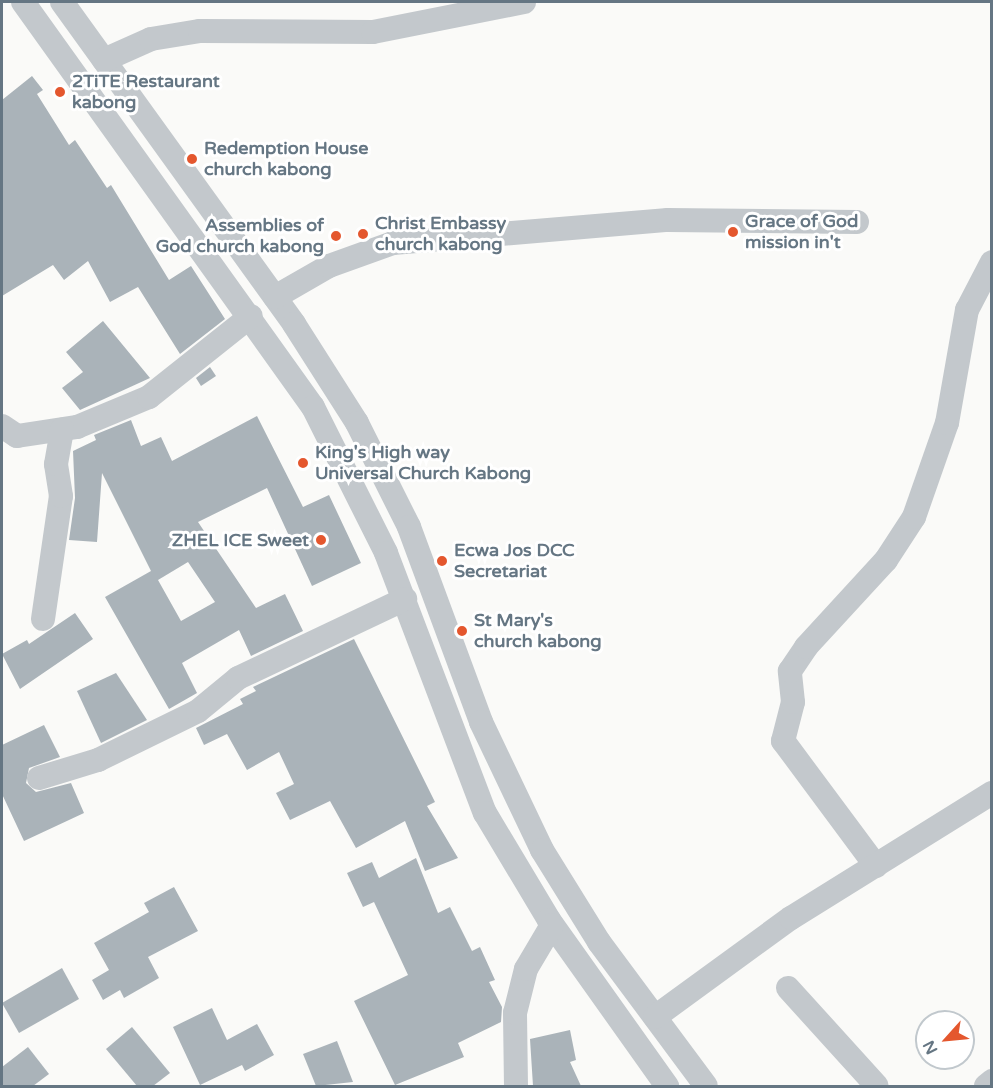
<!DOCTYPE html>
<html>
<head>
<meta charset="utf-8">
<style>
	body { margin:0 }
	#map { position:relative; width:993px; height:1088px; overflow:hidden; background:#fafaf8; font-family:"Varela Round",sans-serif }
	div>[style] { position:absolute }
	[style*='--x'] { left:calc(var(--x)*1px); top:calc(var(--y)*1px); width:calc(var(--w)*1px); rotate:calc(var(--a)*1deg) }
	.building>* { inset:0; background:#aab3b9 }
	.minor>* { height:24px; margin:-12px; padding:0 12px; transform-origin:12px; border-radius:12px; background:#c3c8cc }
	.dots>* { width:16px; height:16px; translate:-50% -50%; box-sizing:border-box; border:3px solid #fff; border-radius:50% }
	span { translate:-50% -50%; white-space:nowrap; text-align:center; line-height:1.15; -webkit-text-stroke:6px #fff; paint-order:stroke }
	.poi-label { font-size:18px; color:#657683; font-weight:700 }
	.left { translate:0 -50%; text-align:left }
	.right { translate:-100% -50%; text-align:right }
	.frame { position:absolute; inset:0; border:3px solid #657683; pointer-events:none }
	.north { position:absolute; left:915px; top:1010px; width:60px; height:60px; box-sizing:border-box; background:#fff; border:2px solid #c1c8cd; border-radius:50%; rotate:243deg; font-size:16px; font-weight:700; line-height:24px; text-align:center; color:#657683 }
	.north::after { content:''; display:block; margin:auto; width:21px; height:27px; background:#e4572e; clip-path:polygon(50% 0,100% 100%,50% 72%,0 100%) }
</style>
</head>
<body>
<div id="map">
	<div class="building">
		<div style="clip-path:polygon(32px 76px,43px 90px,37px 94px,69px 145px,75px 140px,107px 188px,111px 185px,169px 280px,191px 266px,225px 319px,180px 354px,138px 287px,110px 302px,88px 261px,64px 280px,53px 265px,2px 296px,2px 100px)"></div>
		<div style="clip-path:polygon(103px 321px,150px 378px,80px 410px,62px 388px,83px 372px,66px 352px)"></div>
		<div style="clip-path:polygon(210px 367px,216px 376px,201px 386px,196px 378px)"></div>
		<div style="clip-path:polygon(evenodd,257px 416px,303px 507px,329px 495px,361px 563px,312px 586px,267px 488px,198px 522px,256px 608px,285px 594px,303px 631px,251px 656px,239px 630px,182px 663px,197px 693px,169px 709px,105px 597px,151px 571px,102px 473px,97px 542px,69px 540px,75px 498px,73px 451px,96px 440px,94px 435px,131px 420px,141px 446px,161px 437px,172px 461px,257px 416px,188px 562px,215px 602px,181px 621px,158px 580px,188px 562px)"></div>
		<div style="clip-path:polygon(75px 613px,93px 639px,20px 689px,2px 654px,27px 640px,29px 644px)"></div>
		<div style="clip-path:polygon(354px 639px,435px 802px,427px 806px,458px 858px,425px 871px,405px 821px,356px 848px,330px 801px,290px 820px,276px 793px,294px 784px,279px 752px,247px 770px,227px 734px,204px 745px,196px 728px,243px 704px,240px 699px,256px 691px,253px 687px)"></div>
		<div style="clip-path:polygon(116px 673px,147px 720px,101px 743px,77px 691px)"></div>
		<div style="clip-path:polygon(44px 725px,60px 757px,29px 768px,26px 783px,36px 792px,71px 783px,84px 813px,24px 841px,2px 794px,2px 745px)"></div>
		<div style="clip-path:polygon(416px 858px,438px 913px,450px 907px,472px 951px,480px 947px,495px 980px,489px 982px,502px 1007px,501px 1022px,458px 1043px,464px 1057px,395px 1085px,354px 1001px,408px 975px,374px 902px,363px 907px,347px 873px,372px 862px,379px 878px)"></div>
		<div style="clip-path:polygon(174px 887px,198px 931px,148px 957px,159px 978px,124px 998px,120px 990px,103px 1000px,92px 980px,109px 970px,94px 943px,149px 912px,144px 903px)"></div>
		<div style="clip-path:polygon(62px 968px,79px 999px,19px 1033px,2px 1003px)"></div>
		<div style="clip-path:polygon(212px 1008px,227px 1040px,257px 1024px,274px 1055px,245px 1071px,242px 1065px,200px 1085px,173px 1027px)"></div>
		<div style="clip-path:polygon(132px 1027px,170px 1073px,153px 1086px,137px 1086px,106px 1049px)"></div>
		<div style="clip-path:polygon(570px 1030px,576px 1060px,570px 1062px,581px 1086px,533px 1086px,530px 1039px)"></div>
		<div style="clip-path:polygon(337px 1041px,353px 1082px,316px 1086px,303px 1054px)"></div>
		<div style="clip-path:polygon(28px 1047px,49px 1074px,33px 1086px,2px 1086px,2px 1067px)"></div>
	</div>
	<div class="minor">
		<div style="--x:23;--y:2;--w:498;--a:54.4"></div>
		<div style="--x:313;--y:407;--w:163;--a:63.4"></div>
		<div style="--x:386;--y:553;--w:278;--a:69.2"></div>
		<div style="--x:485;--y:813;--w:125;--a:59.1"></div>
		<div style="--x:549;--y:920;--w:204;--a:54.6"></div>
		<div style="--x:62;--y:2;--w:397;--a:54.2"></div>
		<div style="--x:294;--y:324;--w:117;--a:57.5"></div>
		<div style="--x:357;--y:423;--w:116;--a:63.4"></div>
		<div style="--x:409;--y:527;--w:208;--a:69.7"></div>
		<div style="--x:481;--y:722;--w:142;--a:64.5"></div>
		<div style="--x:542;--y:850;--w:108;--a:58.2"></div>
		<div style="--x:599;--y:942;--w:179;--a:53.4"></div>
		<div style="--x:104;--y:60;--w:51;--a:-24.1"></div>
		<div style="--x:151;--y:39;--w:50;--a:-9.3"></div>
		<div style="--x:200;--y:31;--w:173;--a:0.3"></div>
		<div style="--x:373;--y:32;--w:154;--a:-11.2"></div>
		<div style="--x:275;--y:297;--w:62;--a:-29.9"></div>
		<div style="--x:329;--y:266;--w:68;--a:-19.8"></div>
		<div style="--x:393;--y:243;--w:276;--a:-4.8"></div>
		<div style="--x:668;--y:220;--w:189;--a:0.6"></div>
		<div style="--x:2;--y:426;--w:18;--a:34"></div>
		<div style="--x:17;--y:436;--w:61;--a:-8.5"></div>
		<div style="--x:77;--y:427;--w:78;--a:-22.6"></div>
		<div style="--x:149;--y:397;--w:130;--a:-38.5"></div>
		<div style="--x:43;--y:619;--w:124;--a:-81.7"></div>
		<div style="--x:61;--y:496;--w:32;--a:-99"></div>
		<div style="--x:56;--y:464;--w:35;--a:-80"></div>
		<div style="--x:39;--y:778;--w:62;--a:-17"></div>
		<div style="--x:98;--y:760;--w:111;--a:-26.1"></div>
		<div style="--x:198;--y:711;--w:52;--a:-39.5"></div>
		<div style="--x:238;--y:678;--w:185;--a:-25.3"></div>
		<div style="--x:876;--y:866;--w:156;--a:-126.6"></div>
		<div style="--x:783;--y:741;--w:40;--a:-75.6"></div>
		<div style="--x:793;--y:702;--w:31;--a:-96"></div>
		<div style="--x:790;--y:671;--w:29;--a:-56"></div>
		<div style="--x:806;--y:647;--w:118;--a:-47.4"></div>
		<div style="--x:886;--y:560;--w:51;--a:-56.9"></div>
		<div style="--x:914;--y:517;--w:100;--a:-70.7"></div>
		<div style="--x:947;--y:423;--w:115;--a:-80"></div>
		<div style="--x:967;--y:310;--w:54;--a:-62.5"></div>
		<div style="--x:788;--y:988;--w:132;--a:47.8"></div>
		<div style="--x:655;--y:1017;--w:168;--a:-36.1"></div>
		<div style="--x:791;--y:918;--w:237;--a:-31.9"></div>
		<div style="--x:516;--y:1086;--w:73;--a:-90.8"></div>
		<div style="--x:515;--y:1013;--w:45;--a:-76"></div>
		<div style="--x:526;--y:969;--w:51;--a:-59.4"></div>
		<div style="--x:986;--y:1086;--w:8;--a:-40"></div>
	</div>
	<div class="dots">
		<div style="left:60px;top:92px;background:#e4572e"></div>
		<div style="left:192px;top:159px;background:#e4572e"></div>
		<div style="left:733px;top:232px;background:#e4572e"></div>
		<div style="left:363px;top:234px;background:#e4572e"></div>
		<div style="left:336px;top:236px;background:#e4572e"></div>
		<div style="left:303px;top:463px;background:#e4572e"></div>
		<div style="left:321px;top:540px;background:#e4572e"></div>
		<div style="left:442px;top:561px;background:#e4572e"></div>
		<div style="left:462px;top:631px;background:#e4572e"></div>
	</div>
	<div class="poi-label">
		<span class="left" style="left:72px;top:92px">2TiTE Restaurant<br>kabong</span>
		<span class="left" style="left:204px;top:159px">Redemption House<br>church kabong</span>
		<span class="left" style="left:745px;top:232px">Grace of God<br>mission in't</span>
		<span class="left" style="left:375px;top:234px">Christ Embassy<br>church kabong</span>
		<span class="right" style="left:324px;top:236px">Assemblies of<br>God church kabong</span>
		<span class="left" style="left:315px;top:463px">King's High way<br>Universal Church Kabong</span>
		<span class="right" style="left:309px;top:540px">ZHEL ICE Sweet</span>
		<span class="left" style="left:454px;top:561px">Ecwa Jos DCC<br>Secretariat</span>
		<span class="left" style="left:474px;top:631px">St Mary's<br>church kabong</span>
	</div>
	<div class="frame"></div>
	<div class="north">N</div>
</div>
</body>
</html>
